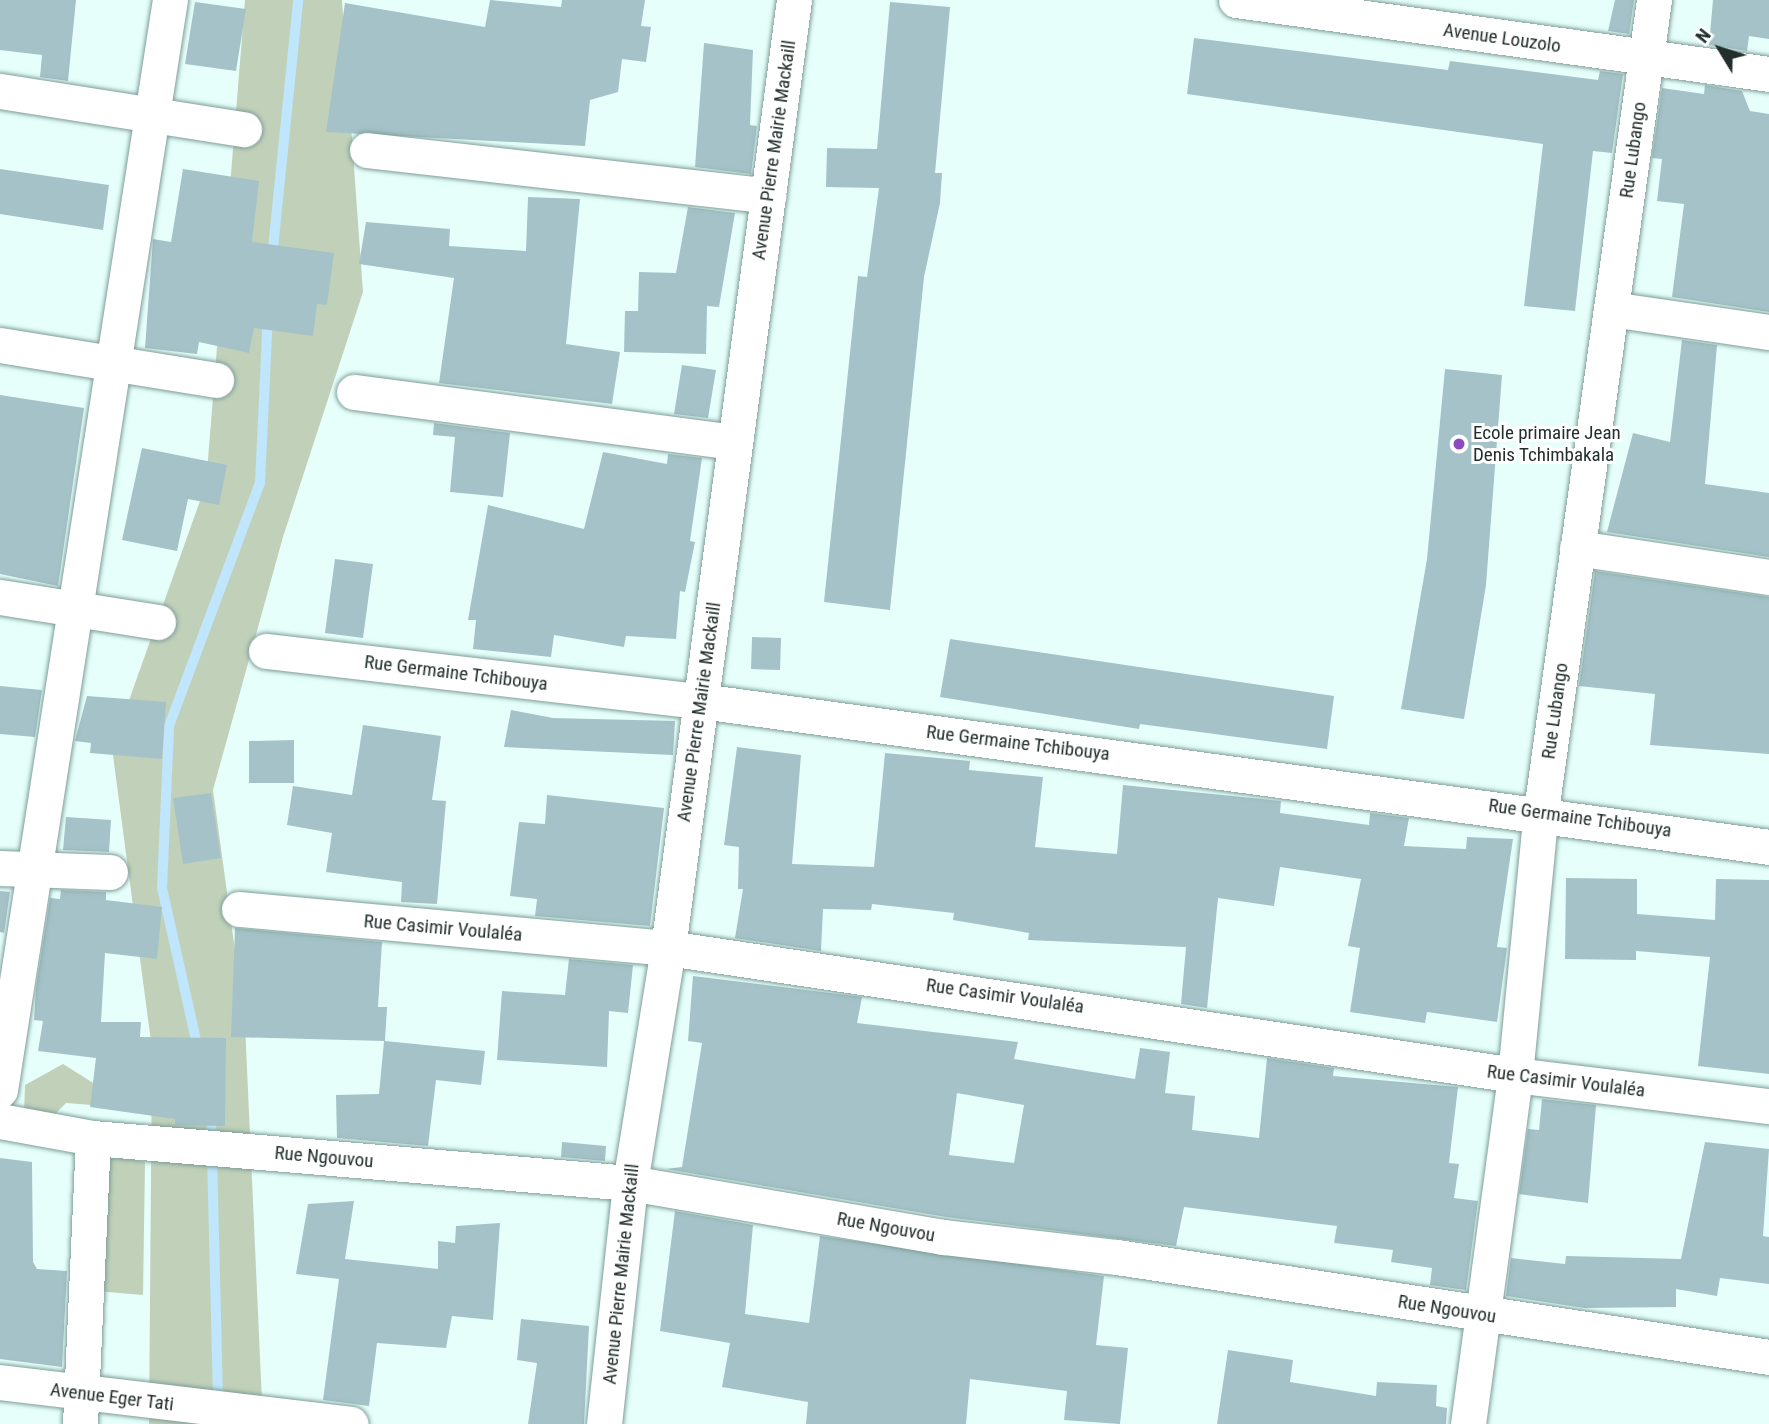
<!DOCTYPE html>
<html>
<head>
<meta charset="utf-8">
<style>
	body { margin:0 }
	#map { position:relative; width:1769px; height:1424px; overflow:hidden; background:#e6fffb; font-family:"Roboto Condensed",sans-serif }
	div>[style] { position:absolute }
	[style*='--x'] { left:calc(var(--x)*1px); top:calc(var(--y)*1px); width:calc(var(--w)*1px); rotate:calc(var(--a)*1deg) }
	.green>* { inset:0; background:#c1d1b9 }
	.stream>* { height:10px; margin:-5px; padding:0 5px; transform-origin:5px; border-radius:5px; background:#bfe6fc }
	.building>* { inset:0; background:#a4c2c7 }
	.roads { filter:drop-shadow(0 0 2px #7f9d98) drop-shadow(0 0 2px #7f9d98) }
	.street>* { height:35px; margin:-17.5px; padding:0 17.5px; transform-origin:17.5px; border-radius:17.5px; background:#fff }
	.dots>* { width:19px; height:19px; translate:-50% -50%; box-sizing:border-box; border:4px solid #fff; border-radius:50% }
	span { translate:-50% -50%; white-space:nowrap; text-align:center; line-height:1.15; -webkit-text-stroke:6px #fff; paint-order:stroke }
	.street-label { font-size:19px; color:#222f2d }
	.poi-label { font-size:19px; color:#222f2d }
	.left { translate:0 -50%; text-align:left }
	.north { position:absolute; left:1685px; top:14px; width:70px; height:70px; -webkit-text-stroke:5px #fff; paint-order:stroke; rotate:308deg; font-size:19px; font-weight:700; line-height:28px; text-align:center; color:#222f2d }
	.north::after { content:''; display:block; margin:auto; width:24px; height:32px; background:#222f2d; clip-path:polygon(50% 0,100% 100%,50% 72%,0 100%) }
</style>
</head>
<body>
<div id="map">
	<div class="green">
		<div style="clip-path:polygon(245px 0,342px 0,363px 292px,283px 537px,213px 790px,245px 1024px,263px 1424px,149px 1424px,152px 1049px,112px 748px,206px 484px)"></div>
		<div style="clip-path:polygon(63px 1064px,98px 1086px,92px 1105px,66px 1103px,55px 1114px,24px 1115px,25px 1085px)"></div>
		<div style="clip-path:polygon(98px 1152px,145px 1162px,143px 1295px,96px 1291px)"></div>
	</div>
	<div class="stream">
		<div style="--x:272;--y:258;--w:259;--a:-84.2"></div>
		<div style="--x:198;--y:1049;--w:165;--a:-102.6"></div>
		<div style="--x:162;--y:888;--w:162;--a:-87.5"></div>
		<div style="--x:169;--y:726;--w:259;--a:-69.5"></div>
		<div style="--x:260;--y:483;--w:167;--a:-87.3"></div>
		<div style="--x:211;--y:1113;--w:292;--a:88.6"></div>
	</div>
	<div class="building">
		<div style="clip-path:polygon(0 0,76px 0,68px 81px,40px 77px,42px 55px,0 50px)"></div>
		<div style="clip-path:polygon(490px 0,561px 7px,562px 0,645px 0,641px 26px,651px 27px,646px 62px,622px 59px,618px 92px,590px 100px,585px 146px,326px 132px,345px 3px,485px 27px)"></div>
		<div style="clip-path:polygon(1615px 0,1634px 0,1629px 34px,1608px 31px)"></div>
		<div style="clip-path:polygon(1713px 0,1769px 0,1769px 39px,1749px 36px,1747px 51px,1709px 45px)"></div>
		<div style="clip-path:polygon(195px 2px,246px 9px,236px 71px,185px 64px)"></div>
		<div style="clip-path:polygon(890px 2px,950px 7px,935px 173px,942px 173px,940px 203px,924px 277px,890px 610px,824px 602px,858px 276px,867px 277px,879px 188px,826px 187px,827px 148px,877px 149px)"></div>
		<div style="clip-path:polygon(1194px 38px,1448px 70px,1450px 61px,1598px 80px,1600px 71px,1623px 74px,1612px 153px,1593px 151px,1575px 311px,1524px 306px,1543px 144px,1187px 94px)"></div>
		<div style="clip-path:polygon(704px 43px,753px 50px,750px 125px,757px 126px,751px 174px,695px 167px)"></div>
		<div style="clip-path:polygon(1705px 85px,1742px 91px,1750px 111px,1769px 114px,1769px 312px,1672px 297px,1684px 204px,1657px 201px,1662px 159px,1652px 158px,1662px 88px,1704px 94px)"></div>
		<div style="clip-path:polygon(0 169px,109px 185px,103px 230px,0 214px)"></div>
		<div style="clip-path:polygon(183px 169px,259px 181px,252px 242px,334px 253px,327px 305px,317px 304px,313px 336px,254px 328px,249px 353px,199px 342px,197px 354px,145px 348px,153px 239px,171px 242px)"></div>
		<div style="clip-path:polygon(528px 197px,580px 199px,566px 344px,620px 352px,612px 404px,439px 383px,454px 278px,359px 264px,366px 222px,450px 229px,449px 246px,526px 251px)"></div>
		<div style="clip-path:polygon(688px 207px,735px 213px,719px 307px,707px 306px,706px 354px,624px 352px,625px 311px,638px 311px,639px 272px,676px 273px)"></div>
		<div style="clip-path:polygon(1682px 340px,1717px 345px,1705px 484px,1769px 493px,1769px 557px,1607px 532px,1633px 433px,1670px 442px)"></div>
		<div style="clip-path:polygon(682px 365px,716px 370px,708px 418px,674px 414px)"></div>
		<div style="clip-path:polygon(1445px 369px,1502px 375px,1486px 585px,1464px 719px,1401px 709px,1427px 559px)"></div>
		<div style="clip-path:polygon(0 395px,84px 408px,58px 586px,0 574px)"></div>
		<div style="clip-path:polygon(434px 423px,510px 433px,503px 497px,450px 492px,455px 437px,433px 435px)"></div>
		<div style="clip-path:polygon(142px 448px,227px 465px,219px 505px,188px 499px,177px 551px,122px 540px)"></div>
		<div style="clip-path:polygon(603px 452px,667px 464px,668px 454px,702px 458px,690px 541px,695px 542px,685px 592px,680px 591px,676px 639px,626px 636px,624px 647px,554px 635px,551px 657px,473px 649px,476px 620px,468px 620px,488px 505px,584px 529px)"></div>
		<div style="clip-path:polygon(335px 559px,373px 564px,363px 638px,325px 633px)"></div>
		<div style="clip-path:polygon(1595px 571px,1769px 597px,1769px 754px,1650px 745px,1655px 694px,1579px 686px)"></div>
		<div style="clip-path:polygon(752px 637px,781px 638px,780px 670px,751px 669px)"></div>
		<div style="clip-path:polygon(950px 639px,1334px 696px,1327px 749px,1140px 724px,1139px 729px,940px 697px)"></div>
		<div style="clip-path:polygon(0 686px,42px 690px,35px 737px,0 734px)"></div>
		<div style="clip-path:polygon(87px 696px,166px 702px,162px 759px,90px 753px,91px 743px,75px 741px)"></div>
		<div style="clip-path:polygon(511px 710px,553px 718px,675px 721px,673px 755px,504px 747px)"></div>
		<div style="clip-path:polygon(363px 725px,441px 736px,432px 800px,446px 801px,437px 904px,401px 902px,402px 882px,326px 872px,332px 833px,287px 825px,293px 786px,352px 795px)"></div>
		<div style="clip-path:polygon(294px 740px,294px 783px,249px 783px,249px 741px)"></div>
		<div style="clip-path:polygon(737px 747px,801px 755px,792px 864px,874px 867px,885px 753px,970px 761px,969px 770px,1043px 777px,1035px 847px,1117px 854px,1123px 785px,1281px 801px,1280px 813px,1369px 825px,1370px 813px,1409px 818px,1404px 846px,1466px 849px,1467px 837px,1513px 839px,1497px 947px,1507px 948px,1497px 1022px,1427px 1012px,1425px 1023px,1350px 1012px,1360px 948px,1348px 946px,1361px 879px,1280px 867px,1274px 906px,1218px 898px,1207px 1008px,1181px 1004px,1186px 947px,1028px 940px,1029px 933px,953px 920px,954px 913px,872px 904px,871px 910px,823px 909px,821px 951px,735px 938px,743px 889px,738px 889px,739px 847px,724px 845px)"></div>
		<div style="clip-path:polygon(211px 793px,221px 858px,183px 864px,173px 798px)"></div>
		<div style="clip-path:polygon(547px 795px,664px 808px,650px 926px,535px 916px,537px 899px,510px 896px,519px 822px,545px 824px)"></div>
		<div style="clip-path:polygon(66px 817px,111px 820px,109px 852px,63px 850px)"></div>
		<div style="clip-path:polygon(1566px 878px,1637px 879px,1637px 914px,1715px 920px,1716px 879px,1769px 880px,1769px 1074px,1698px 1066px,1710px 957px,1636px 951px,1636px 960px,1565px 959px)"></div>
		<div style="clip-path:polygon(61px 890px,106px 892px,106px 900px,162px 907px,157px 959px,105px 953px,101px 1022px,141px 1022px,140px 1037px,226px 1038px,225px 1126px,175px 1125px,175px 1119px,90px 1107px,96px 1058px,38px 1051px,43px 1021px,34px 1020px,36px 988px,50px 898px,60px 899px)"></div>
		<div style="clip-path:polygon(0 891px,10px 892px,4px 933px,0 932px)"></div>
		<div style="clip-path:polygon(235px 928px,382px 942px,378px 1007px,387px 1007px,385px 1041px,485px 1051px,481px 1085px,436px 1080px,428px 1146px,337px 1138px,336px 1095px,379px 1094px,384px 1041px,231px 1037px)"></div>
		<div style="clip-path:polygon(569px 959px,633px 965px,628px 1013px,609px 1011px,607px 1067px,497px 1060px,502px 991px,565px 995px)"></div>
		<div style="clip-path:polygon(evenodd,693px 976px,862px 997px,857px 1023px,1018px 1042px,1014px 1059px,1135px 1079px,1140px 1048px,1170px 1052px,1165px 1093px,1195px 1096px,1192px 1130px,1259px 1138px,1267px 1058px,1334px 1068px,1333px 1076px,1458px 1087px,1449px 1163px,1459px 1164px,1454px 1198px,1478px 1201px,1466px 1290px,1430px 1285px,1432px 1268px,1391px 1262px,1393px 1250px,1334px 1243px,1337px 1226px,1184px 1207px,1176px 1246px,946px 1217px,666px 1169px,682px 1167px,702px 1043px,688px 1041px,693px 976px,957px 1093px,1024px 1105px,1014px 1163px,949px 1155px,957px 1093px)"></div>
		<div style="clip-path:polygon(1542px 1099px,1596px 1105px,1588px 1203px,1519px 1194px,1528px 1129px,1539px 1130px)"></div>
		<div style="clip-path:polygon(562px 1142px,606px 1146px,605px 1161px,561px 1157px)"></div>
		<div style="clip-path:polygon(1705px 1142px,1769px 1149px,1763px 1236px,1769px 1237px,1769px 1284px,1720px 1278px,1717px 1296px,1676px 1289px,1676px 1307px,1584px 1308px,1506px 1296px,1511px 1258px,1565px 1264px,1566px 1256px,1681px 1259px)"></div>
		<div style="clip-path:polygon(0 1158px,32px 1162px,33px 1262px,37px 1269px,67px 1271px,62px 1367px,0 1359px)"></div>
		<div style="clip-path:polygon(354px 1201px,345px 1259px,438px 1269px,438px 1241px,455px 1243px,456px 1226px,500px 1223px,493px 1320px,452px 1316px,446px 1348px,377px 1343px,369px 1406px,323px 1400px,339px 1279px,296px 1274px,308px 1204px)"></div>
		<div style="clip-path:polygon(675px 1211px,753px 1225px,745px 1314px,809px 1323px,820px 1236px,1104px 1276px,1096px 1345px,1128px 1348px,1120px 1424px,1064px 1420px,1067px 1391px,970px 1379px,966px 1424px,806px 1424px,808px 1402px,722px 1387px,730px 1343px,660px 1331px)"></div>
		<div style="clip-path:polygon(521px 1319px,589px 1326px,584px 1424px,528px 1424px,537px 1363px,517px 1360px)"></div>
		<div style="clip-path:polygon(1228px 1350px,1293px 1360px,1290px 1382px,1376px 1396px,1377px 1382px,1437px 1385px,1436px 1406px,1447px 1408px,1446px 1424px,1217px 1424px)"></div>
	</div>
	<div class="roads">
		<div class="street">
			<div style="--x:1236;--y:0;--w:538;--a:7.9"></div>
			<div style="--x:0;--y:91;--w:247;--a:8.9"></div>
			<div style="--x:367;--y:150;--w:404;--a:6.5"></div>
			<div style="--x:1611;--y:309;--w:160;--a:8.3"></div>
			<div style="--x:0;--y:345;--w:219;--a:9.2"></div>
			<div style="--x:354;--y:392;--w:384;--a:7.5"></div>
			<div style="--x:1577;--y:548;--w:194;--a:8.6"></div>
			<div style="--x:0;--y:597;--w:160;--a:9"></div>
			<div style="--x:266;--y:651;--w:438;--a:6.6"></div>
			<div style="--x:701;--y:701;--w:1078;--a:7.78"></div>
			<div style="--x:0;--y:868;--w:110;--a:2.1"></div>
			<div style="--x:239;--y:909;--w:431;--a:5.2"></div>
			<div style="--x:668;--y:948;--w:856;--a:8.53"></div>
			<div style="--x:1515;--y:1075;--w:256;--a:7"></div>
			<div style="--x:0;--y:1090;--w:1103;--a:-81.14"></div>
			<div style="--x:0;--y:1121;--w:95;--a:10.4"></div>
			<div style="--x:93;--y:1138;--w:539;--a:4.79"></div>
			<div style="--x:630;--y:1183;--w:318;--a:9.8"></div>
			<div style="--x:943;--y:1237;--w:175;--a:6.6"></div>
			<div style="--x:1117;--y:1257;--w:660;--a:8.72"></div>
			<div style="--x:0;--y:1382;--w:353;--a:6.8"></div>
			<div style="--x:80;--y:1424;--w:286;--a:-87.4"></div>
			<div style="--x:604;--y:1424;--w:242;--a:-83.8"></div>
			<div style="--x:630;--y:1183;--w:238;--a:-80.8"></div>
			<div style="--x:668;--y:948;--w:956;--a:-82.43"></div>
			<div style="--x:1468;--y:1424;--w:352;--a:-82.3"></div>
			<div style="--x:1515;--y:1075;--w:265;--a:-84.4"></div>
			<div style="--x:1541;--y:811;--w:819;--a:-82.07"></div>
		</div>
	</div>
	<div class="dots">
		<div style="left:1459px;top:444px;background:#8c4bbf"></div>
	</div>
	<div class="street-label">
		<span style="left:1502px;top:38px;rotate:8deg">Avenue Louzolo</span>
		<span style="left:774px;top:150px;rotate:-82deg">Avenue Pierre Mairie Mackaill</span>
		<span style="left:1633px;top:150px;rotate:-82deg">Rue Lubango</span>
		<span style="left:456px;top:673px;rotate:7deg">Rue Germaine Tchibouya</span>
		<span style="left:1555px;top:711px;rotate:-82deg">Rue Lubango</span>
		<span style="left:699px;top:712px;rotate:-82deg">Avenue Pierre Mairie Mackaill</span>
		<span style="left:1018px;top:743px;rotate:7deg">Rue Germaine Tchibouya</span>
		<span style="left:1580px;top:818px;rotate:8deg">Rue Germaine Tchibouya</span>
		<span style="left:443px;top:928px;rotate:5deg">Rue Casimir Voulaléa</span>
		<span style="left:1005px;top:996px;rotate:8deg">Rue Casimir Voulaléa</span>
		<span style="left:1566px;top:1081px;rotate:7deg">Rue Casimir Voulaléa</span>
		<span style="left:324px;top:1157px;rotate:5deg">Rue Ngouvou</span>
		<span style="left:886px;top:1227px;rotate:10deg">Rue Ngouvou</span>
		<span style="left:621px;top:1274px;rotate:-84deg">Avenue Pierre Mairie Mackaill</span>
		<span style="left:1447px;top:1309px;rotate:9deg">Rue Ngouvou</span>
		<span style="left:112px;top:1397px;rotate:7deg">Avenue Eger Tati</span>
	</div>
	<div class="poi-label">
		<span class="left" style="left:1473px;top:444px">Ecole primaire Jean<br>Denis Tchimbakala</span>
	</div>
	<div class="north">N</div>
</div>
</body>
</html>
